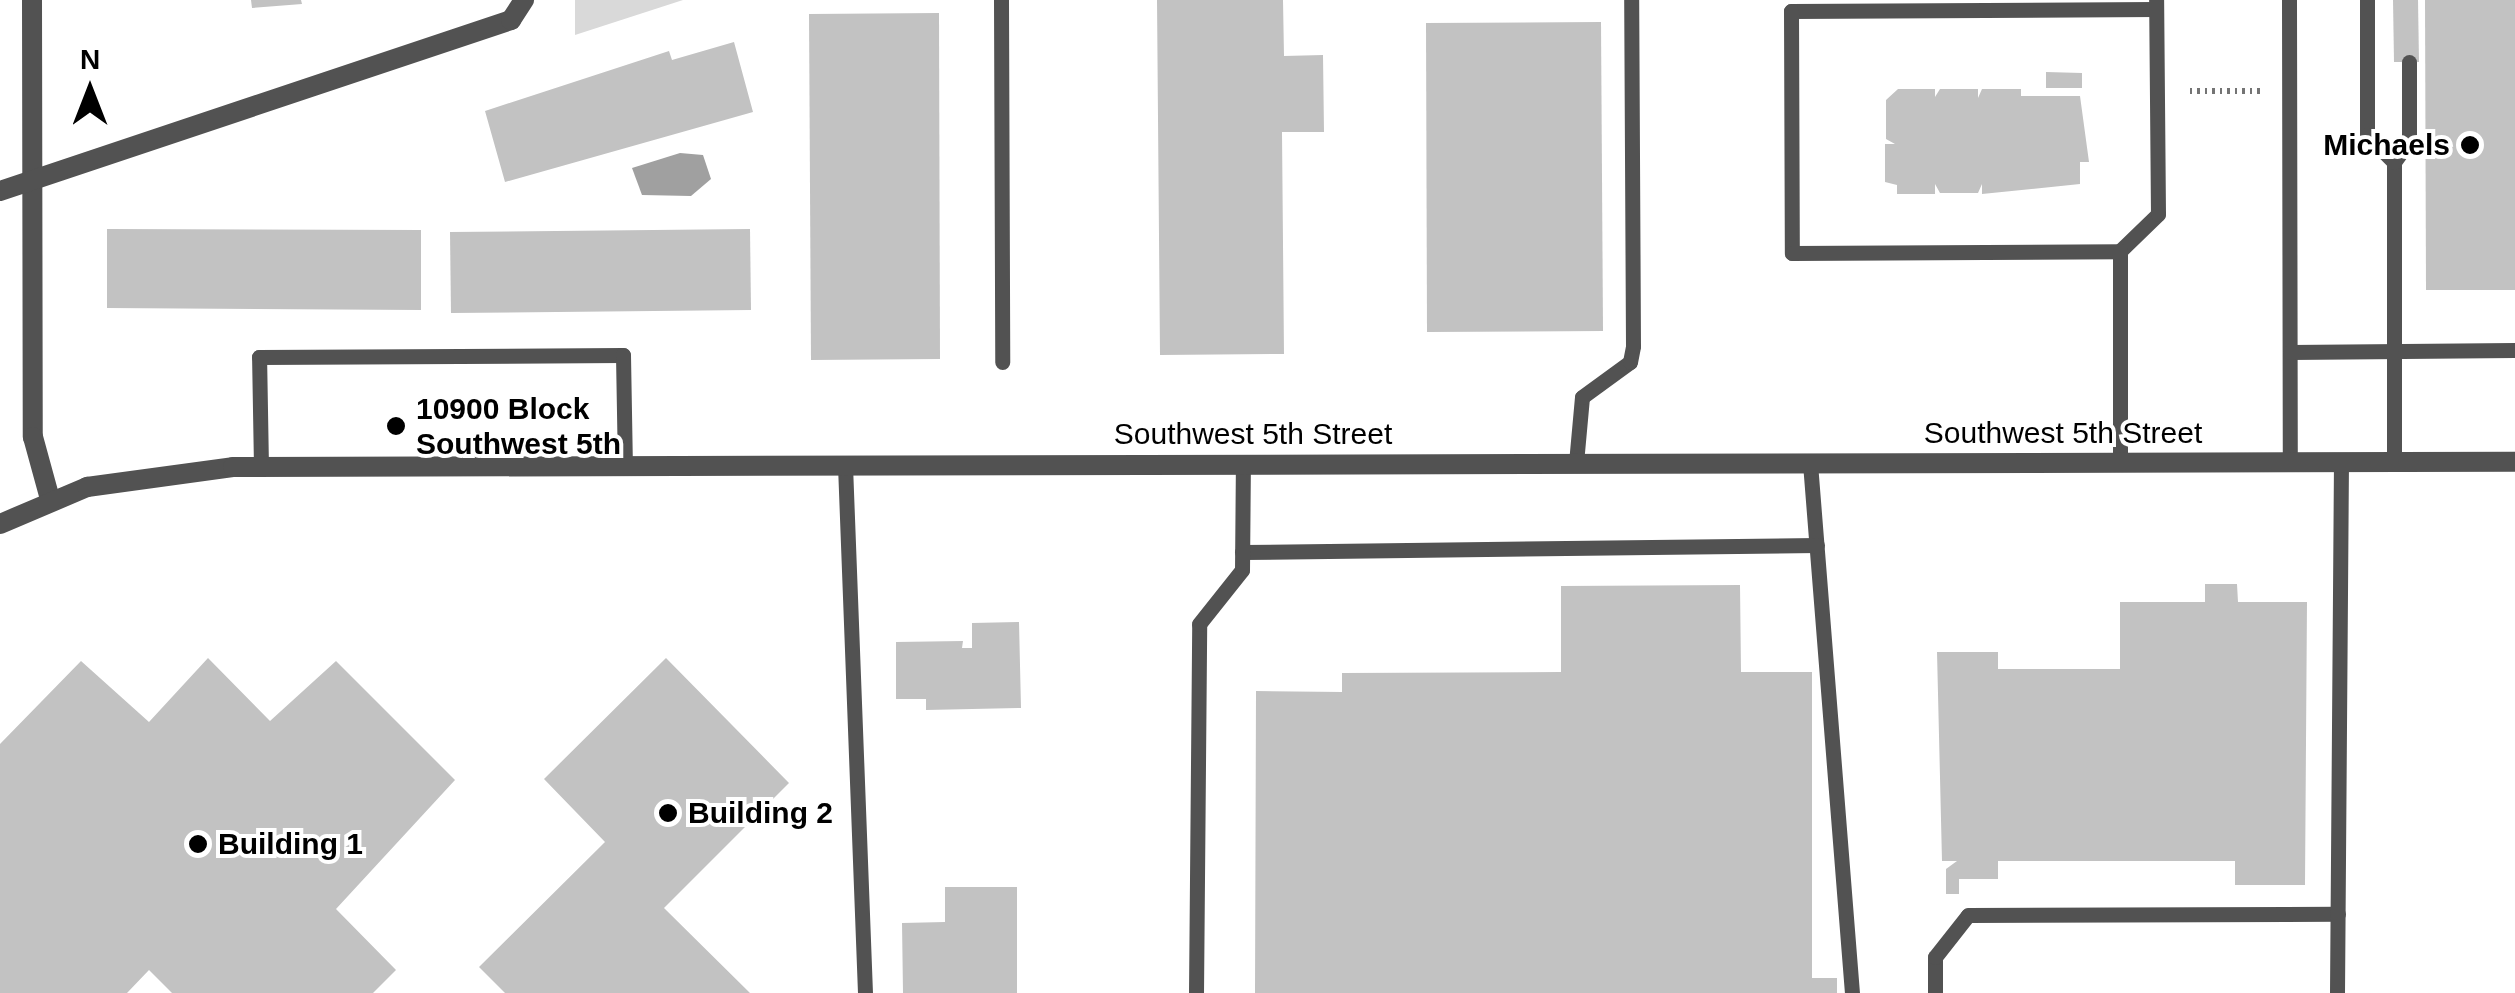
<!DOCTYPE html>
<html>
<head>
<meta charset="utf-8">
<style>
	body { margin:0 }
	#map { position:relative; width:2515px; height:993px; overflow:hidden; background:#fff; font-family:Arial,sans-serif }
	div>[style] { position:absolute }
	[style*='--x'] { left:calc(var(--x)*1px); top:calc(var(--y)*1px); width:calc(var(--w)*1px); rotate:calc(var(--a)*1deg) }
	.green>* { inset:0; background:#d9d9d9 }
	.water>* { inset:0; background:#a0a0a0 }
	.building>* { inset:0; background:#c2c2c2 }
	.path>* { height:6px; margin-top:-3px; transform-origin:0; background:repeating-linear-gradient(90deg,#747474 0 2.5px,transparent 0 7.5px) }
	.service>* { height:15px; margin:-7.5px; padding:0 7.5px; transform-origin:7.5px; border-radius:7.5px; background:#525252 }
	.minor>* { height:20px; margin:-10px; padding:0 10px; transform-origin:10px; border-radius:10px; background:#525252 }
	.tertiary>* { height:20px; margin:-10px; padding:0 10px; transform-origin:10px; border-radius:10px; background:#525252 }
	.dots>* { width:28px; height:28px; translate:-50% -50%; box-sizing:border-box; border:5px solid #fff; border-radius:50% }
	span { translate:-50% -50%; white-space:nowrap; text-align:center; line-height:1.15; -webkit-text-stroke:8px #fff; paint-order:stroke }
	.poi-label { font-size:30px; color:#000; font-weight:700 }
	.right { translate:-100% -50%; text-align:right }
	.left { translate:0 -50%; text-align:left }
	.street-label { font-size:30px; color:#000 }
	.north { position:absolute; left:40px; top:40px; width:100px; height:100px; -webkit-text-stroke:8px #fff; paint-order:stroke; rotate:0deg; font-size:28px; font-weight:700; line-height:40px; text-align:center; color:#000 }
	.north::after { content:''; display:block; margin:auto; width:35px; height:45px; background:#000; clip-path:polygon(50% 0,100% 100%,50% 72%,0 100%) }
</style>
</head>
<body>
<div id="map">
	<div class="green">
		<div style="clip-path:polygon(575px 0,683px 0,575px 35px)"></div>
	</div>
	<div class="water">
		<div style="clip-path:polygon(680px 153px,703px 155px,711px 179px,691px 196px,642px 195px,632px 168px)"></div>
	</div>
	<div class="building">
		<div style="clip-path:polygon(251px 0,301px 0,302px 4px,252px 8px)"></div>
		<div style="clip-path:polygon(1157px 0,1283px 0,1284px 56px,1323px 55px,1324px 132px,1282px 132px,1284px 354px,1160px 355px)"></div>
		<div style="clip-path:polygon(2393px 0,2418px 0,2419px 62px,2394px 62px)"></div>
		<div style="clip-path:polygon(2425px 0,2515px 0,2515px 290px,2426px 290px)"></div>
		<div style="clip-path:polygon(939px 13px,940px 359px,811px 360px,809px 14px)"></div>
		<div style="clip-path:polygon(1601px 22px,1603px 331px,1427px 332px,1426px 23px)"></div>
		<div style="clip-path:polygon(734px 42px,753px 112px,505px 182px,485px 111px,669px 51px,672px 60px)"></div>
		<div style="clip-path:polygon(2046px 72px,2082px 73px,2082px 88px,2046px 88px)"></div>
		<div style="clip-path:polygon(1898px 89px,1935px 89px,1935px 97px,1940px 89px,1978px 89px,1978px 98px,1982px 89px,2021px 89px,2021px 96px,2080px 96px,2089px 162px,2080px 162px,2080px 184px,1982px 194px,1982px 184px,1978px 193px,1940px 193px,1935px 184px,1935px 194px,1897px 194px,1897px 185px,1885px 182px,1885px 144px,1895px 144px,1886px 139px,1886px 100px)"></div>
		<div style="clip-path:polygon(107px 229px,421px 230px,421px 310px,107px 308px)"></div>
		<div style="clip-path:polygon(750px 229px,751px 310px,451px 313px,450px 232px)"></div>
		<div style="clip-path:polygon(2205px 584px,2237px 584px,2238px 602px,2307px 602px,2305px 885px,2235px 885px,2235px 861px,1998px 861px,1998px 879px,1959px 879px,1959px 894px,1946px 894px,1946px 869px,1957px 861px,1942px 861px,1937px 652px,1998px 652px,1998px 669px,2120px 669px,2120px 602px,2205px 602px)"></div>
		<div style="clip-path:polygon(1740px 585px,1741px 672px,1812px 672px,1812px 978px,1837px 978px,1837px 993px,1255px 993px,1256px 691px,1342px 692px,1342px 673px,1561px 672px,1561px 586px)"></div>
		<div style="clip-path:polygon(1019px 622px,1021px 708px,926px 710px,926px 699px,896px 699px,896px 642px,963px 641px,962px 648px,972px 648px,972px 623px)"></div>
		<div style="clip-path:polygon(208px 658px,270px 721px,336px 661px,455px 780px,336px 909px,396px 970px,373px 993px,172px 993px,149px 970px,127px 993px,0 993px,0 744px,81px 661px,149px 722px)"></div>
		<div style="clip-path:polygon(666px 658px,789px 783px,664px 908px,750px 993px,505px 993px,479px 967px,605px 842px,544px 779px)"></div>
		<div style="clip-path:polygon(945px 887px,1017px 887px,1017px 993px,903px 993px,902px 923px,945px 922px)"></div>
	</div>
	<div class="path">
		<div style="--x:2190;--y:91;--w:74;--a:0"></div>
	</div>
	<div class="service">
		<div style="--x:1001;--y:0;--w:362;--a:89.8"></div>
		<div style="--x:2289;--y:0;--w:463;--a:89.9"></div>
		<div style="--x:2367;--y:0;--w:135;--a:90"></div>
		<div style="--x:2367;--y:135;--w:38;--a:45"></div>
		<div style="--x:2156;--y:9;--w:365;--a:179.7"></div>
		<div style="--x:1791;--y:11;--w:242;--a:89.8"></div>
		<div style="--x:1792;--y:253;--w:328;--a:-0.3"></div>
		<div style="--x:2120;--y:251;--w:53;--a:-44.2"></div>
		<div style="--x:2158;--y:214;--w:214;--a:-90.5"></div>
		<div style="--x:2120;--y:251;--w:212;--a:90"></div>
		<div style="--x:2290;--y:352;--w:225;--a:-0.5"></div>
		<div style="--x:1576;--y:463;--w:66;--a:-84.8"></div>
		<div style="--x:1582;--y:397;--w:59;--a:-36.1"></div>
		<div style="--x:1630;--y:362;--w:16;--a:-79"></div>
		<div style="--x:1633;--y:346;--w:346;--a:-90.3"></div>
		<div style="--x:1810;--y:463;--w:532;--a:85.47"></div>
		<div style="--x:2394;--y:463;--w:301;--a:-90"></div>
		<div style="--x:2394;--y:162;--w:26;--a:-54"></div>
		<div style="--x:2409;--y:141;--w:79;--a:-90"></div>
		<div style="--x:845;--y:465;--w:528;--a:87.83"></div>
		<div style="--x:261;--y:467;--w:110;--a:-91"></div>
		<div style="--x:259;--y:357;--w:364;--a:-0.3"></div>
		<div style="--x:623;--y:355;--w:111;--a:89"></div>
		<div style="--x:1242;--y:552;--w:575;--a:-0.7"></div>
		<div style="--x:1196;--y:993;--w:369;--a:-89.5"></div>
		<div style="--x:1199;--y:624;--w:69;--a:-51.5"></div>
		<div style="--x:1242;--y:570;--w:106;--a:-89.5"></div>
		<div style="--x:1935;--y:993;--w:36;--a:-90"></div>
		<div style="--x:1935;--y:957;--w:53;--a:-51.8"></div>
		<div style="--x:1968;--y:915;--w:370;--a:-0.2"></div>
		<div style="--x:2337;--y:993;--w:530;--a:-89.57"></div>
	</div>
	<div class="minor">
		<div style="--x:32;--y:0;--w:437;--a:89.9"></div>
		<div style="--x:33;--y:437;--w:64;--a:74.7"></div>
		<div style="--x:0;--y:191;--w:539;--a:-18.5"></div>
		<div style="--x:511;--y:20;--w:24;--a:-57"></div>
	</div>
	<div class="tertiary">
		<div style="--x:0;--y:524;--w:95;--a:-23"></div>
		<div style="--x:87;--y:487;--w:147;--a:-7.8"></div>
		<div style="--x:233;--y:467;--w:2282;--a:-0.13"></div>
	</div>
	<div class="dots">
		<div style="left:2470px;top:145px;background:#000"></div>
		<div style="left:396px;top:426px;background:#000"></div>
		<div style="left:668px;top:813px;background:#000"></div>
		<div style="left:198px;top:844px;background:#000"></div>
	</div>
	<div class="poi-label">
		<span class="right" style="left:2450px;top:145px">Michaels</span>
		<span class="left" style="left:416px;top:426px">10900 Block<br>Southwest 5th</span>
		<span class="left" style="left:688px;top:813px">Building 2</span>
		<span class="left" style="left:218px;top:844px">Building 1</span>
	</div>
	<div class="street-label">
		<span style="left:2063px;top:433px">Southwest 5th Street</span>
		<span style="left:1253px;top:434px">Southwest 5th Street</span>
	</div>
	<div class="north">N</div>
</div>
</body>
</html>
